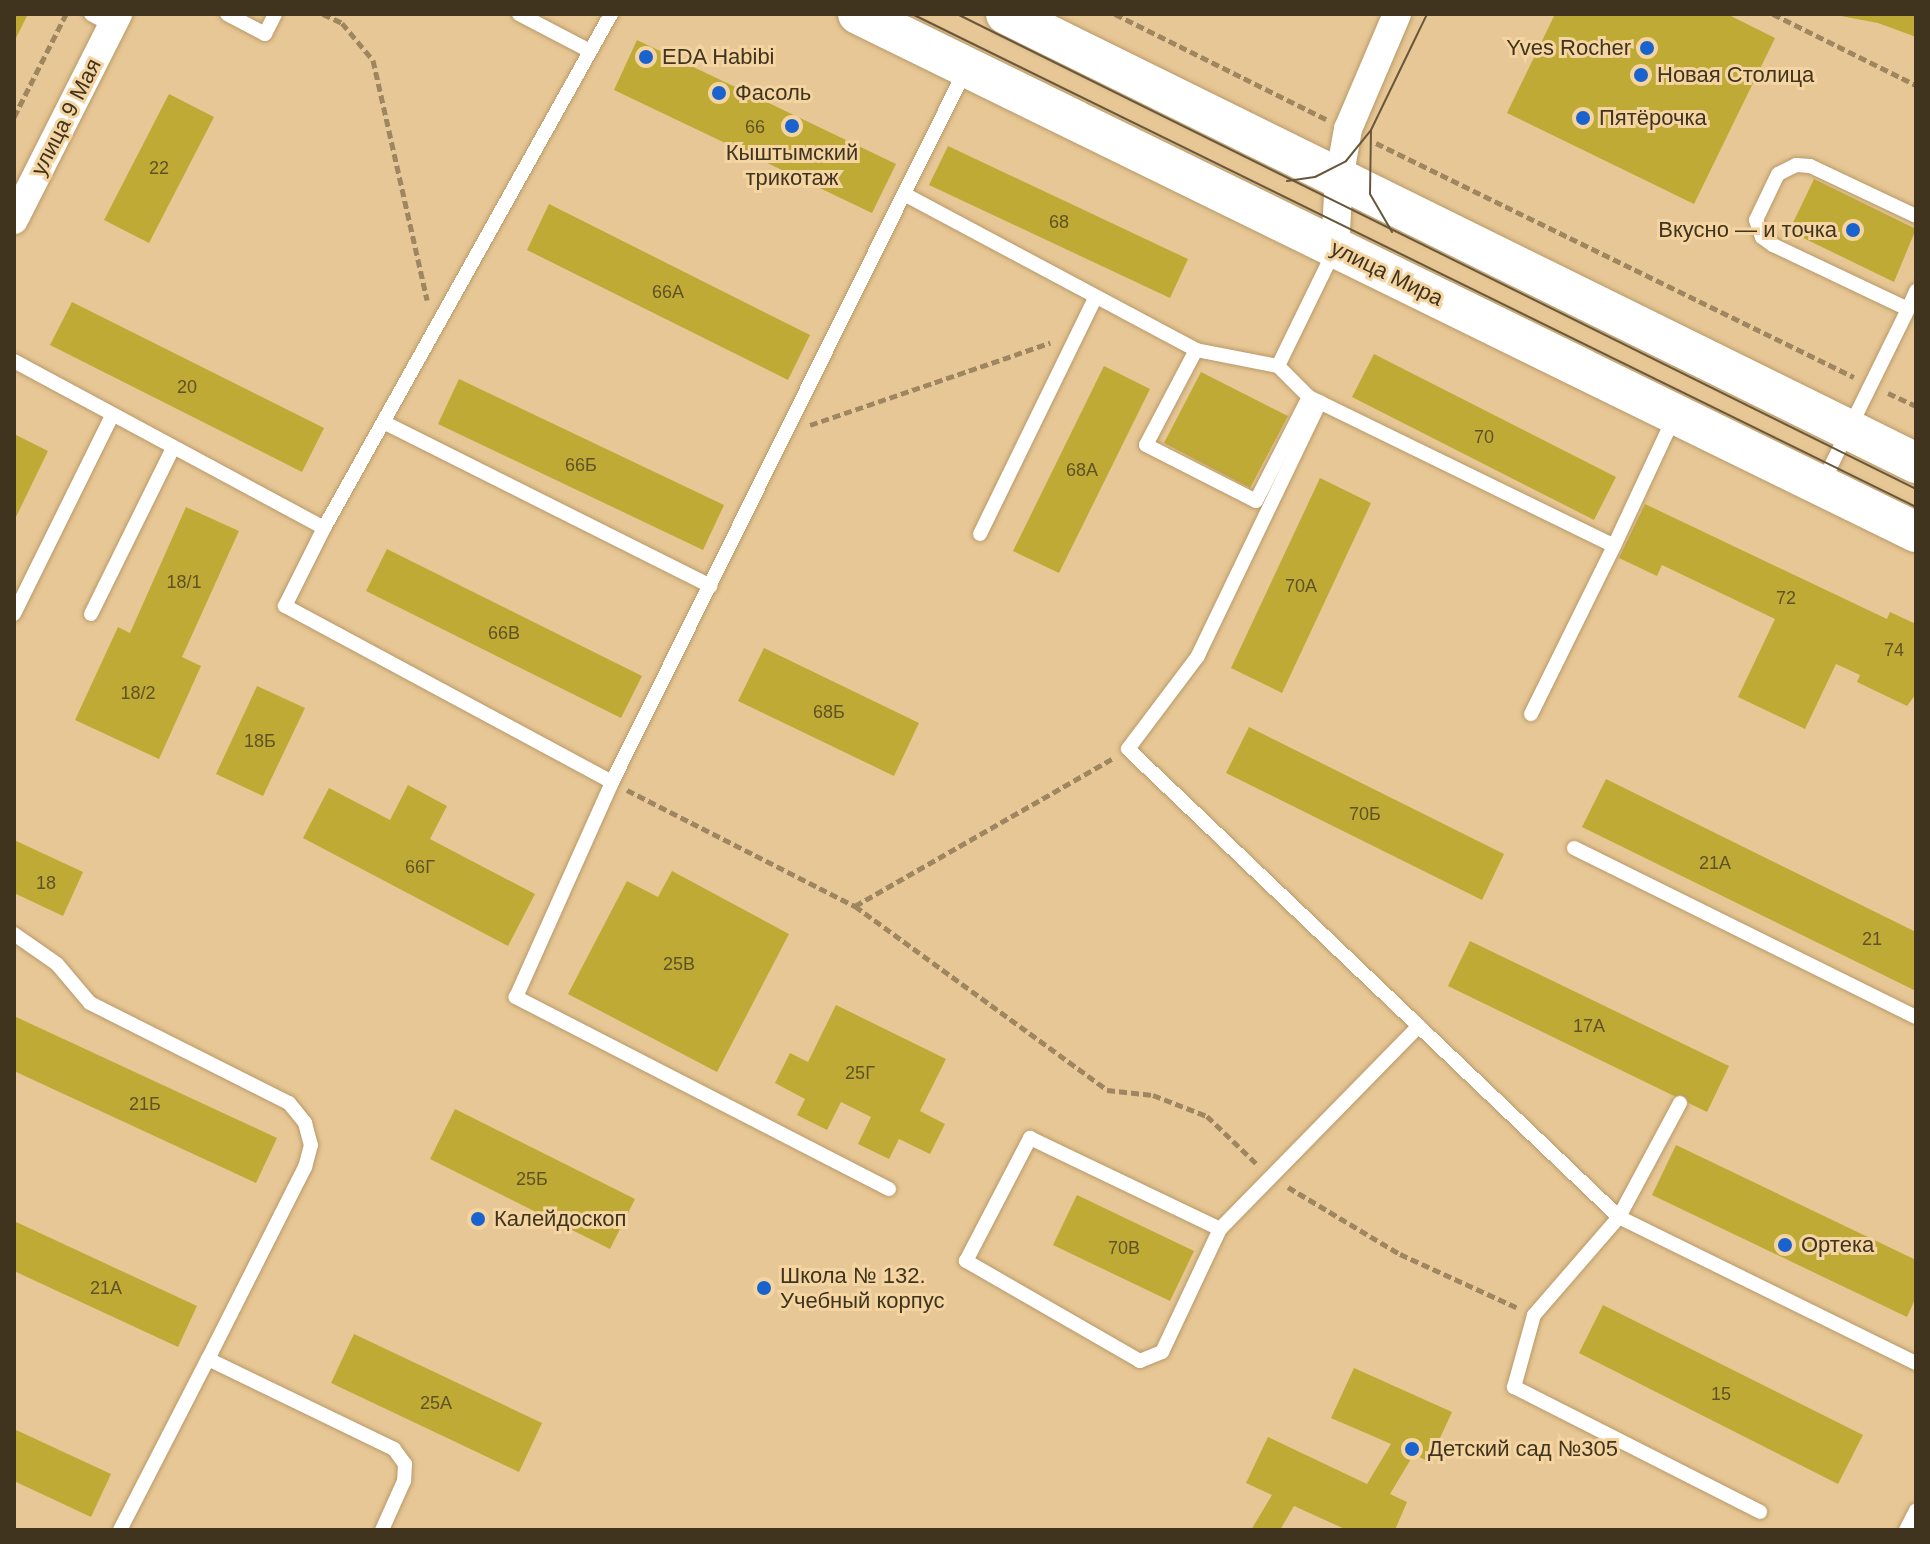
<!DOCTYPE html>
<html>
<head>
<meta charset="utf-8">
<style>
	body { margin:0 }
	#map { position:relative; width:1930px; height:1544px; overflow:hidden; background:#e7c795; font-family:Helvetica,sans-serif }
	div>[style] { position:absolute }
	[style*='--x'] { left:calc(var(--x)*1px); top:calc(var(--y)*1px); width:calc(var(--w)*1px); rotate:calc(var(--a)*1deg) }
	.building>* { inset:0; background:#bfaa36 }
	.path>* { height:5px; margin-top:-2.5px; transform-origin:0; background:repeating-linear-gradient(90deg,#9e8661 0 8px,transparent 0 12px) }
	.roads { filter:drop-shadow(0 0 2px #b89968) drop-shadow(0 0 2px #b89968) }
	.lane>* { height:14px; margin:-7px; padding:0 7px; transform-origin:7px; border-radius:7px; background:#fff }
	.street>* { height:28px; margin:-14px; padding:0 14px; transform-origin:14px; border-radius:14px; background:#fff }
	.secondary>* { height:40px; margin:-20px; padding:0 20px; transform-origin:20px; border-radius:20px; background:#fff }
	.tram>* { height:2px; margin:-1px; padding:0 1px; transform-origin:1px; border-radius:1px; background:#68573b }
	.dots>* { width:22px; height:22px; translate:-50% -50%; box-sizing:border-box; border:4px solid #f4d4a1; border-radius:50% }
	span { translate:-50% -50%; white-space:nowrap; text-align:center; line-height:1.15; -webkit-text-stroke:6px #f4d4a1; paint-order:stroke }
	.number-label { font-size:18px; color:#605225 }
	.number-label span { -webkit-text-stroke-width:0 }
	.poi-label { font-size:22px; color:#40341f }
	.right { translate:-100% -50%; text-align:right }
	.left { translate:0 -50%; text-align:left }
	.street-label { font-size:22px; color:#40341f }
	.frame { position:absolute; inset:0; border:16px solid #40341f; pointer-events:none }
</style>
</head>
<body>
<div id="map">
	<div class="building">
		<div style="clip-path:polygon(14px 14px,28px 14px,14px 42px)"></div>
		<div style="clip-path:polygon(1555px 14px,1727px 14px,1775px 38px,1694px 204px,1507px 113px)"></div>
		<div style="clip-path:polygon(1830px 14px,1916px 14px,1916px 37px,1878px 23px)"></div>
		<div style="clip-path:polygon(637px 40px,896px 164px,872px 213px,614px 90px)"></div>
		<div style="clip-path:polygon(169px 94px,214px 117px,149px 243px,104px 220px)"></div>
		<div style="clip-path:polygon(948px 146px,1188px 259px,1170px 298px,929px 185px)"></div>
		<div style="clip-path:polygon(1814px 179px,1916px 229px,1894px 282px,1789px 231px)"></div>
		<div style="clip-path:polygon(549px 204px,810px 335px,788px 380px,527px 250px)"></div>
		<div style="clip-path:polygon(72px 302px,324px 428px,302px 472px,50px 345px)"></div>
		<div style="clip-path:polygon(1374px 354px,1616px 477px,1594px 520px,1352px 397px)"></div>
		<div style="clip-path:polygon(1104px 366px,1150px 389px,1059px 573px,1013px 551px)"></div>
		<div style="clip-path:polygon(1201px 372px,1288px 416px,1250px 488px,1164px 443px)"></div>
		<div style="clip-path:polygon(459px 379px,724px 505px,703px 550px,438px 424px)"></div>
		<div style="clip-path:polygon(14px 434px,48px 451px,14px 521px)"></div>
		<div style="clip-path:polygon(1320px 478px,1371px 503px,1282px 693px,1231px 668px)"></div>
		<div style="clip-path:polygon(1645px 504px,1887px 619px,1890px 612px,1916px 624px,1916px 694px,1907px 706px,1857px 682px,1860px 675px,1836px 664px,1805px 729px,1738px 697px,1775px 619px,1662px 565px,1657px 576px,1619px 558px)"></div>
		<div style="clip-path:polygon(186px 507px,239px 531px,182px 657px,201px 666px,159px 759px,75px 720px,118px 627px,130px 633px)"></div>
		<div style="clip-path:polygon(387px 549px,642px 676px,621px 718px,366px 591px)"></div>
		<div style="clip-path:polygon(764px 648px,919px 723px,894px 776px,738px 701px)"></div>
		<div style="clip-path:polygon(257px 686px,305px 708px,263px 796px,216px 774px)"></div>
		<div style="clip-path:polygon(1249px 727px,1504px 854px,1482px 900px,1226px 773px)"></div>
		<div style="clip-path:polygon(1606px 779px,1916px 932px,1916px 991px,1582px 827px)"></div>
		<div style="clip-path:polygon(408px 785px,447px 806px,430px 839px,535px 894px,508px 946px,303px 838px,329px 788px,390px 820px)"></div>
		<div style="clip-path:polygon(14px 840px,83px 872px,63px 916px,14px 893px)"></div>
		<div style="clip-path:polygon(672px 871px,789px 934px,717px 1072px,568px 994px,627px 881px,658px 897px)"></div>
		<div style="clip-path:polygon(1470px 941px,1729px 1066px,1707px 1112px,1448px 986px)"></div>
		<div style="clip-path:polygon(836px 1005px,946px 1059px,920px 1111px,945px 1124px,930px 1154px,899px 1139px,889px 1159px,858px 1144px,871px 1117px,841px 1102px,827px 1130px,797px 1115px,805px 1099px,775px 1083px,790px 1053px,808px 1062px)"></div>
		<div style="clip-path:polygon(14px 1016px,277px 1138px,256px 1183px,14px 1071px)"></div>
		<div style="clip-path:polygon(455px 1109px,635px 1199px,610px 1249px,430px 1159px)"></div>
		<div style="clip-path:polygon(1676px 1145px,1916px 1260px,1916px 1297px,1907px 1317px,1652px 1195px)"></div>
		<div style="clip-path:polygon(1077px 1195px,1194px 1251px,1170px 1301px,1053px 1245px)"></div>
		<div style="clip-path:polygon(14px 1221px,197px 1306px,178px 1347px,14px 1271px)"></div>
		<div style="clip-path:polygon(1603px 1305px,1863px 1435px,1838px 1484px,1579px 1353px)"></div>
		<div style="clip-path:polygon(354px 1334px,542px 1423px,519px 1472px,331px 1383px)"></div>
		<div style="clip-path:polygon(1354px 1368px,1452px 1412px,1429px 1462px,1414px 1454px,1390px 1494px,1407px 1502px,1395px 1530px,1347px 1530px,1294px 1506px,1280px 1530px,1251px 1530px,1272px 1495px,1246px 1483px,1268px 1437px,1367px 1484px,1391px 1444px,1331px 1418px)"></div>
		<div style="clip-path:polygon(14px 1429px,111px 1474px,91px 1517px,14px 1481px)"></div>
	</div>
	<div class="path">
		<div style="--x:323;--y:14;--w:21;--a:25"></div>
		<div style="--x:342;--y:23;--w:48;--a:50"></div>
		<div style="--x:373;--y:60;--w:246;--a:77.3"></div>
		<div style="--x:1115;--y:14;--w:236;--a:26.5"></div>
		<div style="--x:1773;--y:14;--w:160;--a:26.4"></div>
		<div style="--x:14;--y:117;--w:115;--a:-63.2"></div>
		<div style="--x:1376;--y:143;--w:532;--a:26.08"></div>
		<div style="--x:1888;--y:393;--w:31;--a:25"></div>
		<div style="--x:810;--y:425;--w:254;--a:-18.9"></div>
		<div style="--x:627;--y:790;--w:256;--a:27"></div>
		<div style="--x:855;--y:906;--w:297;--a:-29.8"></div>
		<div style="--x:855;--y:906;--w:312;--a:36.1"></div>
		<div style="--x:1107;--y:1090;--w:46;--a:6.2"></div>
		<div style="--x:1153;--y:1095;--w:58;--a:21.3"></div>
		<div style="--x:1207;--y:1116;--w:71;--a:43.9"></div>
		<div style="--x:1288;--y:1187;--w:131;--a:30.9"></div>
		<div style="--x:1400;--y:1254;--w:128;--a:24.6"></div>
	</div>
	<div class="roads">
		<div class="lane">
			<div style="--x:91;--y:14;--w:24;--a:28"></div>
			<div style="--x:227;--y:14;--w:43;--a:27.8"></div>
			<div style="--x:265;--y:34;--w:22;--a:-63"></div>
			<div style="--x:519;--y:14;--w:80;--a:27.5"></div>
			<div style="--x:906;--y:195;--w:329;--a:28.1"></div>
			<div style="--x:1196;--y:350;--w:84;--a:11"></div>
			<div style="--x:1278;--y:366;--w:44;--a:45"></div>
			<div style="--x:1309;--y:397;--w:339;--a:26"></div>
			<div style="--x:1614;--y:546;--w:145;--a:-65"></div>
			<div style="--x:1916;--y:216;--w:117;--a:-154.7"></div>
			<div style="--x:1810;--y:166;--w:14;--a:-176"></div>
			<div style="--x:1796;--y:165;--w:20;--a:153"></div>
			<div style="--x:1778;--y:174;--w:51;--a:115.6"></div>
			<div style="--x:1756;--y:220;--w:18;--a:71"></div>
			<div style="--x:1762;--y:237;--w:14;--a:36"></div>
			<div style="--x:1773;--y:245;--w:149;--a:25.4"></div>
			<div style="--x:1908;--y:309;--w:20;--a:-66"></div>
			<div style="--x:1196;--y:350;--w:107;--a:117.8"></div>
			<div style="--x:1146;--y:445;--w:123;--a:27"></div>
			<div style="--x:1256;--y:501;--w:117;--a:-63"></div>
			<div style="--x:14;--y:361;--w:352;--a:28.3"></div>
			<div style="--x:324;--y:528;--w:589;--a:-60.82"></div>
			<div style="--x:1278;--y:366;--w:128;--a:-64"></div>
			<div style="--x:1320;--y:402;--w:282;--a:115.7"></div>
			<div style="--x:1198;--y:656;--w:116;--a:127"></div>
			<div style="--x:1128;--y:749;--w:678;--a:43.63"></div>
			<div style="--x:1619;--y:1217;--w:331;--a:26.2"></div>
			<div style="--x:385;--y:423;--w:364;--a:26.6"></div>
			<div style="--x:1823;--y:482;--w:193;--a:-63.8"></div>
			<div style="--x:324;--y:528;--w:87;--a:116.6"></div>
			<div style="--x:285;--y:606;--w:371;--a:28.3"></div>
			<div style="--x:980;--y:534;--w:263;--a:-64"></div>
			<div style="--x:14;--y:614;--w:221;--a:-63.7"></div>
			<div style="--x:91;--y:614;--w:185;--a:-63.7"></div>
			<div style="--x:1531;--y:714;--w:187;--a:-63.7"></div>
			<div style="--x:1574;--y:848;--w:381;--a:26.3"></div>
			<div style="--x:14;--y:934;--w:52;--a:34.9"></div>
			<div style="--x:57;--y:964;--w:51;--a:49.8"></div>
			<div style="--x:90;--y:1003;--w:223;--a:26.7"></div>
			<div style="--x:289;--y:1103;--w:26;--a:51"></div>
			<div style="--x:305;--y:1123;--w:23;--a:75"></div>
			<div style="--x:311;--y:1145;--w:23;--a:105"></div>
			<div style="--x:305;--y:1167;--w:215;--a:116.8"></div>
			<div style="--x:1680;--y:1103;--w:129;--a:118.2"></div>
			<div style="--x:1619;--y:1217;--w:130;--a:130.9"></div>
			<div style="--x:1534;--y:1315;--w:75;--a:105.5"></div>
			<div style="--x:1514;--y:1387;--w:276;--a:26.9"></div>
			<div style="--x:889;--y:1189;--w:420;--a:-152.8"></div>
			<div style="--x:516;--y:997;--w:235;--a:-65.9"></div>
			<div style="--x:612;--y:782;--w:794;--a:-63.6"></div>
			<div style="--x:1220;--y:1229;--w:136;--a:115.2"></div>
			<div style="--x:1162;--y:1352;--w:24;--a:158"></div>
			<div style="--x:1140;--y:1361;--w:201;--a:-150.1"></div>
			<div style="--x:966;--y:1261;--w:139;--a:-62.5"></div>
			<div style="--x:1030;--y:1138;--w:211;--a:25.6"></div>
			<div style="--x:1220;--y:1229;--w:284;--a:-45.6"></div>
			<div style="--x:120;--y:1530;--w:192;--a:-62.8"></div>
			<div style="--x:208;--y:1359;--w:207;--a:25.8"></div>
			<div style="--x:394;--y:1449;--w:19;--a:54"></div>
			<div style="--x:405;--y:1464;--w:17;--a:93"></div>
			<div style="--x:404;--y:1481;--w:54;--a:114.2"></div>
			<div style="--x:1906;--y:1530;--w:22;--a:-63"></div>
		</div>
		<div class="street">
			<div style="--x:14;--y:220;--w:231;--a:-63.2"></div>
			<div style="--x:1335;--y:248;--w:69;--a:-86.7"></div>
			<div style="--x:1339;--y:179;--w:51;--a:-79.8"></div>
			<div style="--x:1348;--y:129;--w:125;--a:-66.9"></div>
		</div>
		<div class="secondary">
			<div style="--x:858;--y:14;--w:1178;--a:26.09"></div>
			<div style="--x:1006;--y:14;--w:1015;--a:26.26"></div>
		</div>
	</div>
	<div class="tram">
		<div style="--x:912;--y:14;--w:1119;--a:26.15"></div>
		<div style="--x:957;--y:14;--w:1070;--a:26.35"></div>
		<div style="--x:1371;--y:130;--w:64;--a:90.9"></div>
		<div style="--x:1370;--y:194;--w:44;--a:59.9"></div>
		<div style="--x:1287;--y:181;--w:28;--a:-8"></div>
		<div style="--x:1315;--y:177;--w:35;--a:-27"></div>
		<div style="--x:1346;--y:161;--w:40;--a:-51"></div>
		<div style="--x:1371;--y:130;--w:129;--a:-64.2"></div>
	</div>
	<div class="dots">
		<div style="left:1647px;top:48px;background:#1a63ce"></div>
		<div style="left:646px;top:57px;background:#1a63ce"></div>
		<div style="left:1641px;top:75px;background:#1a63ce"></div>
		<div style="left:719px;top:93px;background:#1a63ce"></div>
		<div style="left:1583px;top:118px;background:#1a63ce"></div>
		<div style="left:792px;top:126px;background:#1a63ce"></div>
		<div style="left:1853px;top:230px;background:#1a63ce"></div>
		<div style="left:478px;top:1219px;background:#1a63ce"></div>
		<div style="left:1785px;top:1245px;background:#1a63ce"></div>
		<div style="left:764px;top:1288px;background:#1a63ce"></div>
		<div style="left:1412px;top:1449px;background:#1a63ce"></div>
	</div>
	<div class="number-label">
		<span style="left:755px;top:127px">66</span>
		<span style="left:159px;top:168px">22</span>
		<span style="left:1059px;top:222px">68</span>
		<span style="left:668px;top:292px">66А</span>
		<span style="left:187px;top:387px">20</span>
		<span style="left:1484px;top:437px">70</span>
		<span style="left:581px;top:465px">66Б</span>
		<span style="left:1082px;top:470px">68А</span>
		<span style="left:184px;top:582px">18/1</span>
		<span style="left:1301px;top:586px">70А</span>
		<span style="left:1786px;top:598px">72</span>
		<span style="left:504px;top:633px">66В</span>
		<span style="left:1894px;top:650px">74</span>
		<span style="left:138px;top:693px">18/2</span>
		<span style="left:829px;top:712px">68Б</span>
		<span style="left:260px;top:741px">18Б</span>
		<span style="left:1365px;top:814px">70Б</span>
		<span style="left:1715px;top:863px">21А</span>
		<span style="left:420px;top:867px">66Г</span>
		<span style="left:46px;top:883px">18</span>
		<span style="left:1872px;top:939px">21</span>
		<span style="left:679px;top:964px">25В</span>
		<span style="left:1589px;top:1026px">17А</span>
		<span style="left:860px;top:1073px">25Г</span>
		<span style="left:145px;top:1104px">21Б</span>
		<span style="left:532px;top:1179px">25Б</span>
		<span style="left:1124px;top:1248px">70В</span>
		<span style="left:106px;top:1288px">21А</span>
		<span style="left:1721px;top:1394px">15</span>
		<span style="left:436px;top:1403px">25А</span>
	</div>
	<div class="poi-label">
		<span class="right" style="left:1631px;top:48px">Yves Rocher</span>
		<span class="left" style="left:662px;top:57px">EDA Habibi</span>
		<span class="left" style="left:1657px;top:75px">Новая Столица</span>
		<span class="left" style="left:735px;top:93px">Фасоль</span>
		<span class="left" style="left:1599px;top:118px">Пятёрочка</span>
		<span style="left:792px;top:165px">Кыштымский<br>трикотаж</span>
		<span class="right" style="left:1837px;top:230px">Вкусно — и точка</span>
		<span class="left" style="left:494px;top:1219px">Калейдоскоп</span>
		<span class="left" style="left:1801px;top:1245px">Ортека</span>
		<span class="left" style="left:780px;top:1288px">Школа № 132.<br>Учебный корпус</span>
		<span class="left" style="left:1428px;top:1449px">Детский сад №305</span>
	</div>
	<div class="street-label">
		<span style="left:66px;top:117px;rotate:-63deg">улица 9 Мая</span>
		<span style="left:1387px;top:273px;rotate:26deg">улица Мира</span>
	</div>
	<div class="frame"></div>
</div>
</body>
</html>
